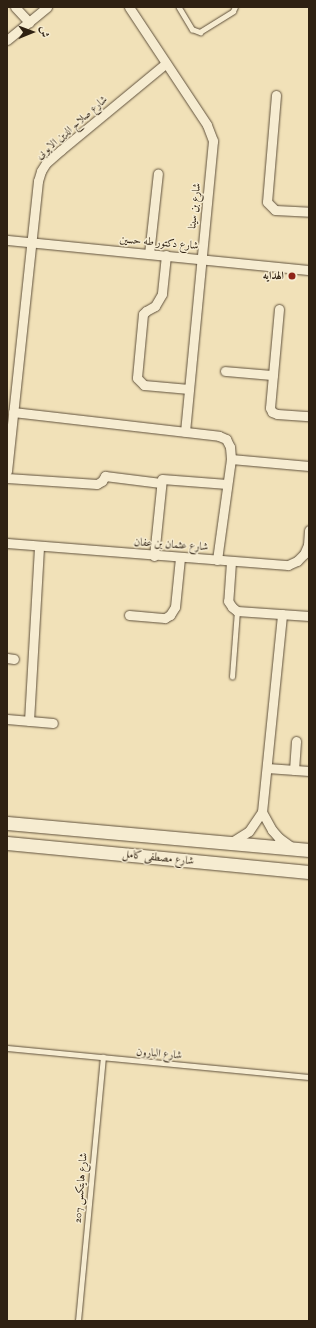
<!DOCTYPE html>
<html>
<head>
<meta charset="utf-8">
<style>
	body { margin:0 }
	#map { position:relative; width:316px; height:1328px; overflow:hidden; background:#f1e1b8; font-family:"IM FELL English",Amiri,serif }
	div>[style] { position:absolute }
	[style*='--x'] { left:calc(var(--x)*1px); top:calc(var(--y)*1px); width:calc(var(--w)*1px); rotate:calc(var(--a)*1deg) }
	.roads { filter:drop-shadow(0 0 1px #60513c) drop-shadow(0 0 1px #60513c) }
	.lane>* { height:4.5px; margin:-2.25px; padding:0 2.25px; transform-origin:2.25px; border-radius:2.25px; background:#f6ecd1 }
	.street>* { height:9px; margin:-4.5px; padding:0 4.5px; transform-origin:4.5px; border-radius:4.5px; background:#f6ecd1 }
	.secondary>* { height:13px; margin:-6.5px; padding:0 6.5px; transform-origin:6.5px; border-radius:6.5px; background:#f6ecd1 }
	.dots>* { width:11px; height:11px; translate:-50% -50%; box-sizing:border-box; border:2px solid #f6ecd1; border-radius:50% }
	span { translate:-50% -50%; white-space:nowrap; text-align:center; line-height:1.15; -webkit-text-stroke:3px #f6ecd1; paint-order:stroke }
	.street-label { font-size:11px; color:#2f2112 }
	.poi-label { font-size:11px; color:#2f2112; font-weight:700 }
	.right { translate:-100% -50%; text-align:right }
	.frame { position:absolute; inset:0; border:8px solid #2f2112; pointer-events:none }
	.north { position:absolute; left:12px; top:12px; width:40px; height:40px; -webkit-text-stroke:3px #f6ecd1; paint-order:stroke; rotate:89deg; font-size:11px; font-weight:700; line-height:16px; text-align:center; color:#2f2112 }
	.north::after { content:''; display:block; margin:auto; width:14px; height:18px; background:#2f2112; clip-path:polygon(50% 0,100% 100%,50% 72%,0 100%) }
</style>
</head>
<body>
<div id="map">
	<div class="roads">
		<div class="lane">
			<div style="--x:179;--y:7;--w:26;--a:59"></div>
			<div style="--x:192;--y:29;--w:9;--a:21"></div>
			<div style="--x:200;--y:32;--w:39;--a:-32"></div>
			<div style="--x:233;--y:11;--w:4;--a:-63"></div>
			<div style="--x:232;--y:677;--w:66;--a:-85.7"></div>
			<div style="--x:7;--y:1048;--w:303;--a:5.5"></div>
			<div style="--x:78;--y:1321;--w:265;--a:-84.6"></div>
		</div>
		<div class="street">
			<div style="--x:15;--y:7;--w:21;--a:47"></div>
			<div style="--x:129;--y:7;--w:141;--a:56.5"></div>
			<div style="--x:207;--y:125;--w:17;--a:69"></div>
			<div style="--x:213;--y:141;--w:292;--a:95.5"></div>
			<div style="--x:7;--y:40;--w:52;--a:-39.5"></div>
			<div style="--x:276;--y:95;--w:107;--a:94.8"></div>
			<div style="--x:267;--y:202;--w:11;--a:45"></div>
			<div style="--x:275;--y:210;--w:34;--a:3"></div>
			<div style="--x:7;--y:240;--w:303;--a:5.7"></div>
			<div style="--x:149;--y:254;--w:81;--a:-83.7"></div>
			<div style="--x:166;--y:255;--w:39;--a:96"></div>
			<div style="--x:162;--y:294;--w:14;--a:120"></div>
			<div style="--x:155;--y:306;--w:10;--a:151"></div>
			<div style="--x:146;--y:311;--w:4;--a:135"></div>
			<div style="--x:143;--y:314;--w:64;--a:95.4"></div>
			<div style="--x:137;--y:378;--w:10;--a:45"></div>
			<div style="--x:144;--y:385;--w:45;--a:5.1"></div>
			<div style="--x:279;--y:309;--w:99;--a:95.2"></div>
			<div style="--x:270;--y:408;--w:4;--a:63"></div>
			<div style="--x:272;--y:412;--w:5;--a:22"></div>
			<div style="--x:277;--y:414;--w:32;--a:4"></div>
			<div style="--x:225;--y:371;--w:48;--a:4.8"></div>
			<div style="--x:13;--y:412;--w:207;--a:6.6"></div>
			<div style="--x:219;--y:436;--w:8;--a:23"></div>
			<div style="--x:226;--y:439;--w:9;--a:63"></div>
			<div style="--x:230;--y:447;--w:12;--a:85"></div>
			<div style="--x:231;--y:459;--w:102;--a:97.9"></div>
			<div style="--x:231;--y:459;--w:78;--a:5.1"></div>
			<div style="--x:7;--y:471;--w:292;--a:-83.9"></div>
			<div style="--x:38;--y:181;--w:10;--a:-73"></div>
			<div style="--x:41;--y:171;--w:9;--a:-58"></div>
			<div style="--x:46;--y:163;--w:20;--a:-41"></div>
			<div style="--x:61;--y:150;--w:136;--a:-39.6"></div>
			<div style="--x:7;--y:478;--w:90;--a:3.8"></div>
			<div style="--x:97;--y:484;--w:6;--a:-31"></div>
			<div style="--x:102;--y:481;--w:6;--a:-59"></div>
			<div style="--x:105;--y:476;--w:56;--a:7.1"></div>
			<div style="--x:7;--y:543;--w:282;--a:4.5"></div>
			<div style="--x:288;--y:565;--w:10;--a:-24"></div>
			<div style="--x:297;--y:561;--w:10;--a:-45"></div>
			<div style="--x:304;--y:554;--w:10;--a:-66"></div>
			<div style="--x:308;--y:545;--w:15;--a:-86"></div>
			<div style="--x:154;--y:556;--w:77;--a:-84.1"></div>
			<div style="--x:162;--y:479;--w:65;--a:4.4"></div>
			<div style="--x:231;--y:562;--w:39;--a:94"></div>
			<div style="--x:228;--y:601;--w:7;--a:56"></div>
			<div style="--x:232;--y:607;--w:6;--a:39"></div>
			<div style="--x:237;--y:611;--w:72;--a:4"></div>
			<div style="--x:129;--y:615;--w:36;--a:5"></div>
			<div style="--x:165;--y:618;--w:6;--a:-31"></div>
			<div style="--x:170;--y:615;--w:9;--a:-58"></div>
			<div style="--x:175;--y:607;--w:49;--a:-84.2"></div>
			<div style="--x:7;--y:658;--w:7;--a:8"></div>
			<div style="--x:7;--y:719;--w:46;--a:5"></div>
			<div style="--x:29;--y:721;--w:175;--a:-86.7"></div>
			<div style="--x:267;--y:768;--w:42;--a:4.1"></div>
			<div style="--x:294;--y:770;--w:29;--a:-86"></div>
			<div style="--x:262;--y:812;--w:21;--a:61"></div>
			<div style="--x:272;--y:830;--w:11;--a:49"></div>
			<div style="--x:279;--y:838;--w:17;--a:36"></div>
			<div style="--x:230;--y:843;--w:22;--a:-32"></div>
			<div style="--x:249;--y:831;--w:23;--a:-56"></div>
			<div style="--x:262;--y:812;--w:199;--a:-84.2"></div>
		</div>
		<div class="secondary">
			<div style="--x:7;--y:823;--w:303;--a:5.1"></div>
			<div style="--x:7;--y:843;--w:303;--a:5.5"></div>
		</div>
	</div>
	<div class="dots">
		<div style="left:292px;top:276px;background:#8f2418"></div>
	</div>
	<div class="street-label">
		<span style="left:72px;top:128px;rotate:-41deg">شارع صلاح الدين الايوبى</span>
		<span style="left:195px;top:206px;rotate:-84deg">شارع بن سينا</span>
		<span style="left:159px;top:243px;rotate:5deg">شارع دكتور طه حسين</span>
		<span style="left:171px;top:545px;rotate:4deg">شارع عثمان بن عفان</span>
		<span style="left:158px;top:858px;rotate:6deg">شارع مصطفى كامل</span>
		<span style="left:159px;top:1054px;rotate:5deg">شارع البارون</span>
		<span style="left:81px;top:1188px;rotate:-85deg">شارع هايتكس 207</span>
	</div>
	<div class="poi-label">
		<span class="right" style="left:284px;top:276px">الهدايه</span>
	</div>
	<div class="frame"></div>
	<div class="north">ش</div>
</div>
</body>
</html>
